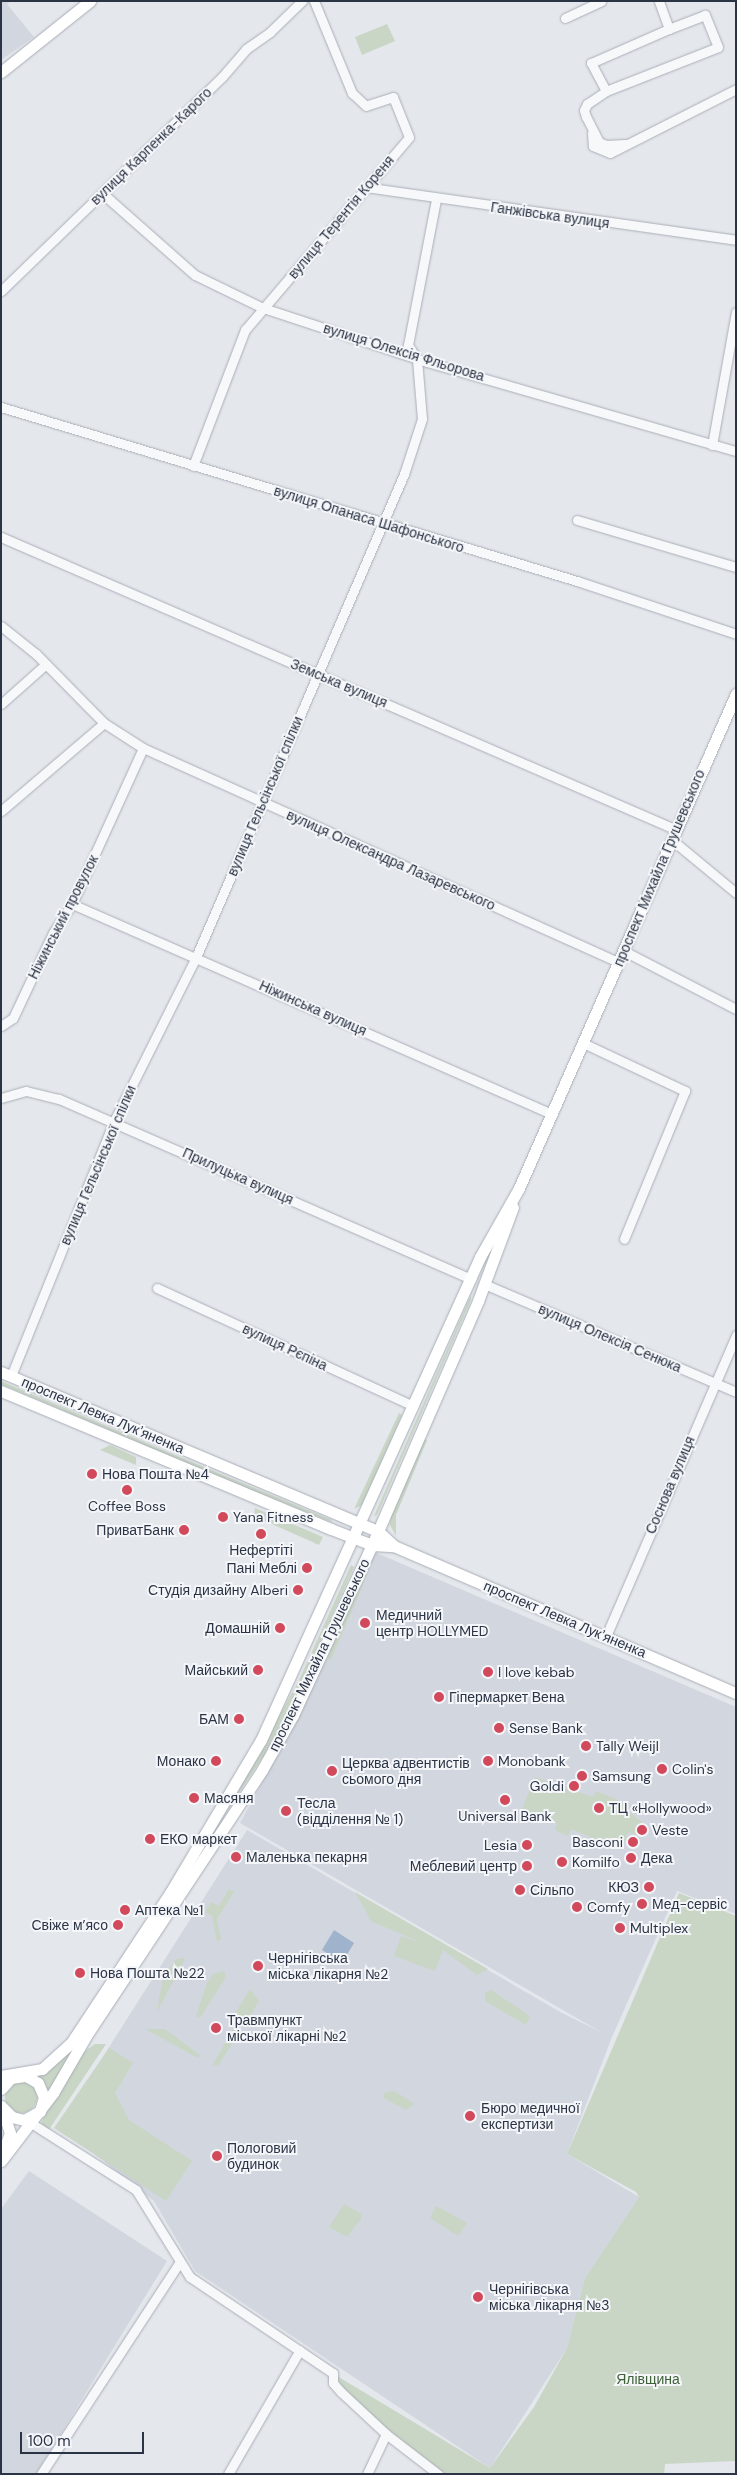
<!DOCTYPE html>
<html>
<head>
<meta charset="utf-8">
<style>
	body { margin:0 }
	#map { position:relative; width:737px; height:2475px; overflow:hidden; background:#e4e7ec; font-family:"DM Sans",sans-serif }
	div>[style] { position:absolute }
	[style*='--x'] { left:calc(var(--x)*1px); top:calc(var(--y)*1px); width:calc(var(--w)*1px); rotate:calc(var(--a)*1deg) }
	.built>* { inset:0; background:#d2d6de }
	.green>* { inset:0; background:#c9d6c5 }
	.round { border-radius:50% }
	.water>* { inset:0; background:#9fb4cc }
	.roads { filter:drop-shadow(0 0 1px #a9aeb7) drop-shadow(0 0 1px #a9aeb7) }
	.street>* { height:9px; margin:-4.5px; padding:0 4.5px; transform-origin:4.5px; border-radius:4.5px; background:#f7f8fa }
	.secondary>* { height:11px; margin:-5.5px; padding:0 5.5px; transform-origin:5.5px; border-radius:5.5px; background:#fff }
	.dots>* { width:14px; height:14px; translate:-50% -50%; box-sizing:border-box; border:2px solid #f4f6f9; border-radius:50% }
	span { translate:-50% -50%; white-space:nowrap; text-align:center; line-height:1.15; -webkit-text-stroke:4px #f4f6f9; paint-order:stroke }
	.street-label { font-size:14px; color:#2b3445 }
	.poi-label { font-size:14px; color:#2b3445 }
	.left { translate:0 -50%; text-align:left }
	.right { translate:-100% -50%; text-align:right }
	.park-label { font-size:14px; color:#3f6138 }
	.frame { position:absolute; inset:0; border:2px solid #2b3445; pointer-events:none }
	.scale { position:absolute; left:20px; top:2432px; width:124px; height:22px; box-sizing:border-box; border:2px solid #2b3445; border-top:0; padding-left:6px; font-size:15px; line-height:18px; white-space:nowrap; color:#2b3445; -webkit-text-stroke:4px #f4f6f9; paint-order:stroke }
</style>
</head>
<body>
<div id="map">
	<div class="built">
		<div style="clip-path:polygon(1px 1px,11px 1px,7px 4px,34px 37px,1px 60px)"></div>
		<div style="clip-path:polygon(372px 1551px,736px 1707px,736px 1914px,677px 1891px,612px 2037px,567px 2154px,639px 2197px,585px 2278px,567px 2348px,490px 2468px,195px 2271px,154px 2201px,59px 2126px,247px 1830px,562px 2013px,601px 2032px,240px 1823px,300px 1714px)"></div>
		<div style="clip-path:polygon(29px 2171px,167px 2261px,36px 2474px,1px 2474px,1px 2209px)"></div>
	</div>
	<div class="green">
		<div style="clip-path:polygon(387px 24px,395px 41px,362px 55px,355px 37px)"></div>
		<div style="clip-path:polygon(471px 1295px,471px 1300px,377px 1515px,374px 1516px)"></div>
		<div style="clip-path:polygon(1px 1381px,168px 1452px,332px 1520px,331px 1522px,198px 1468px,1px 1384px)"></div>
		<div style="clip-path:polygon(399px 1413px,402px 1415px,362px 1505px,354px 1509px)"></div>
		<div style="clip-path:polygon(424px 1439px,427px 1440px,396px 1515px,396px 1536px,390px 1525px,391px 1516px)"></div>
		<div style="clip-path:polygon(110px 1445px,136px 1457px,136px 1465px,100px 1450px)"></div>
		<div style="clip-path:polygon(255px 1508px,323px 1537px,319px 1545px,254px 1516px)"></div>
		<div style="clip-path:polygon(351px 1565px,354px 1567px,300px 1686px,265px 1754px,229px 1807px,299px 1680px)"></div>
		<div style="clip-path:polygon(365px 1572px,368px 1573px,331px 1660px,327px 1658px)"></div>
		<div style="clip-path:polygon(535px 1777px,593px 1797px,596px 1791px,630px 1805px,628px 1811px,642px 1822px,636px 1835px,628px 1832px,621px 1850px,571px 1829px,568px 1836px,555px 1830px,557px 1824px,530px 1813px,522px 1820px,520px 1814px)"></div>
		<div style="clip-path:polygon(229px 1889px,234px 1892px,217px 1919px,221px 1940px,217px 1941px,212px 1916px,205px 1912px,211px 1902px,219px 1906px)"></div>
		<div style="clip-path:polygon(355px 1892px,488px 1969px,477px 1975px,443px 1950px,435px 1971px,394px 1956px,401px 1936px,422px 1943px,371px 1921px)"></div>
		<div style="clip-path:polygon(679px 1893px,736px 1916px,736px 2461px,665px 2464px,664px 2474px,445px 2474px,368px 2414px,342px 2388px,337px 2376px,490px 2468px,534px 2407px,567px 2348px,585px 2278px,639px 2197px,636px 2192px,567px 2154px)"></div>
		<div style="clip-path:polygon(181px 1958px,185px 1959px,157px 2012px,162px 1982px,175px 1960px)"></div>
		<div style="clip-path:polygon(224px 1971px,226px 1977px,200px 2018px,196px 2016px,207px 1983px,213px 1974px)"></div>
		<div style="clip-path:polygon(250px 1989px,259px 2001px,247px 2021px,243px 2021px,233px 2017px)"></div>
		<div style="clip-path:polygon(491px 1990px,530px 2016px,526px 2025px,485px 2001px,485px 1993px)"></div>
		<div style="clip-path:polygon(234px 2027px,241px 2031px,218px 2065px,212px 2066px)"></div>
		<div style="clip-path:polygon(145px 2029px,165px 2029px,200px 2055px,198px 2058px)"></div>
		<div style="clip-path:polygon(95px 2044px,106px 2044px,48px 2131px,41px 2124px,44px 2116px,84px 2052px)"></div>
		<div style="clip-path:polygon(75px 2047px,47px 2094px,35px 2075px,52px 2068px)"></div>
		<div style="clip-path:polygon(109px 2048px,133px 2063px,115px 2093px,129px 2120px,192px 2161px,166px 2201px,54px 2128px)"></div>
		<div class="round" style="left:5px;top:2081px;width:32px;height:32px"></div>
		<div style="clip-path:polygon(394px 2091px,412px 2102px,413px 2105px,406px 2110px,384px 2098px,384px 2093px)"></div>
		<div style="clip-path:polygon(344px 2204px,361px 2214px,361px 2219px,347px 2237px,329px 2227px)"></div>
		<div style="clip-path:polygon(436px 2206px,467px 2223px,458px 2236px,430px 2218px)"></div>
	</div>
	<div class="water">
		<div style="clip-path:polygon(334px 1930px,354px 1943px,342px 1963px,322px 1950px)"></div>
	</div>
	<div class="roads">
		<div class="street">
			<div style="--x:565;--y:18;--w:40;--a:-25"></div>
			<div style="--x:606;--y:91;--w:32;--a:-118"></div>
			<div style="--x:591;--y:63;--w:85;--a:-23.6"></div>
			<div style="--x:669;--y:29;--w:30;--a:-110"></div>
			<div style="--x:592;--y:133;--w:13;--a:86"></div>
			<div style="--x:593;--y:146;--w:18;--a:22"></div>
			<div style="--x:610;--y:153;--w:141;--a:-26.9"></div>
			<div style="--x:625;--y:144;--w:19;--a:177"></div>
			<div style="--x:606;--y:145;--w:8;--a:-157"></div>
			<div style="--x:599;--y:142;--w:28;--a:-117"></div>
			<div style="--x:586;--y:117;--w:7;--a:-106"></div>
			<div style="--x:584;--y:110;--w:7;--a:-63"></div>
			<div style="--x:587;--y:104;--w:23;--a:-34"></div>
			<div style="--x:606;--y:91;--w:120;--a:-21.4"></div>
			<div style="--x:718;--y:47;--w:35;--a:-112"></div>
			<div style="--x:705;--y:15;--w:39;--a:159"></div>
			<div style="--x:365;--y:187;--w:375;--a:8.1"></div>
			<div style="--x:102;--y:193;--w:124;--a:41.4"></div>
			<div style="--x:195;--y:275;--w:76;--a:25.9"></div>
			<div style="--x:263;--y:308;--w:173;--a:18.2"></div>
			<div style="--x:427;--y:362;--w:322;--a:16.1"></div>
			<div style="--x:1;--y:291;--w:308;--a:-44.1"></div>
			<div style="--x:222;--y:77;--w:37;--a:-49"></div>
			<div style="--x:246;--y:49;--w:29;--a:-35"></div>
			<div style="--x:270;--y:32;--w:45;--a:-44.1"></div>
			<div style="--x:1;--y:407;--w:602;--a:16.81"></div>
			<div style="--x:577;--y:581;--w:168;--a:18.4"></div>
			<div style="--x:712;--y:445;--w:135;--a:-79.8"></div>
			<div style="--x:193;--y:466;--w:146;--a:-69.1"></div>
			<div style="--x:245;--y:330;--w:253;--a:-49.6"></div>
			<div style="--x:409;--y:137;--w:43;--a:-111.8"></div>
			<div style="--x:393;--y:97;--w:28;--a:162"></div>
			<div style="--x:366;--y:106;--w:19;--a:-137"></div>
			<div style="--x:352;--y:93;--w:100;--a:-112.4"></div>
			<div style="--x:577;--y:520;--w:166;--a:16.5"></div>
			<div style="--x:1;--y:537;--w:737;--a:23.43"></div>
			<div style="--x:1;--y:626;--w:45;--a:38.7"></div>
			<div style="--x:36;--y:654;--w:97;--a:45.4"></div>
			<div style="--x:104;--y:723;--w:46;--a:32.7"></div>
			<div style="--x:143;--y:748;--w:521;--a:24.25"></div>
			<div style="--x:1;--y:704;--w:60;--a:-41.6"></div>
			<div style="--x:1;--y:811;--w:135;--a:-40.5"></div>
			<div style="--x:672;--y:840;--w:83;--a:39.6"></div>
			<div style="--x:72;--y:904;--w:524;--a:23.63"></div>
			<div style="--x:624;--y:951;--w:126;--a:27.4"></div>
			<div style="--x:1;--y:1026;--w:14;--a:-34"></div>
			<div style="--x:13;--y:1018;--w:94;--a:-64.8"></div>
			<div style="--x:53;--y:933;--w:35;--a:-57"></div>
			<div style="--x:72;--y:904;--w:171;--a:-65.5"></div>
			<div style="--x:583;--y:1043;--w:113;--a:25.2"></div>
			<div style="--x:685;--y:1091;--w:160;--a:112.4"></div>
			<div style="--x:1;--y:1098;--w:26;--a:-16"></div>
			<div style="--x:26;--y:1091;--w:34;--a:14"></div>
			<div style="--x:59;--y:1099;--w:450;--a:23.6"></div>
			<div style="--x:484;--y:1284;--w:274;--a:23.2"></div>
			<div style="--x:157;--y:1288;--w:282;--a:24.7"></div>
			<div style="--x:11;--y:1376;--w:275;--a:-68"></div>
			<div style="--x:114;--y:1121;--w:183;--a:-63.4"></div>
			<div style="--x:196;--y:957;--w:526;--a:-66.7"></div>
			<div style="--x:404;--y:474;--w:58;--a:-71.9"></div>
			<div style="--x:422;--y:419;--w:60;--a:-94.8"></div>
			<div style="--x:417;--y:359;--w:17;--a:-123"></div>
			<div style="--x:408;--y:345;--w:149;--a:-79.1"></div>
			<div style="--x:606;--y:1636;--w:328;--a:-66.6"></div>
			<div style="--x:31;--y:2123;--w:125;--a:32.5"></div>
			<div style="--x:136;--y:2190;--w:102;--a:58.2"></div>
			<div style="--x:190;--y:2277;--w:172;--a:33.9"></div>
			<div style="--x:333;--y:2373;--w:10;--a:90"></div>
			<div style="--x:333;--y:2383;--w:12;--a:48"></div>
			<div style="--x:341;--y:2392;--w:62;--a:43"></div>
			<div style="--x:386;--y:2434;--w:66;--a:37.6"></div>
			<div style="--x:41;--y:2474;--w:252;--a:-56.8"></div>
			<div style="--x:228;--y:2474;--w:143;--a:-59.9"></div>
			<div style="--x:367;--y:2474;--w:44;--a:-64.6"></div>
		</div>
		<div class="secondary">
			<div style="--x:1;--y:72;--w:114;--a:-38.6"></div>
			<div style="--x:1;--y:1372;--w:409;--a:22.9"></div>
			<div style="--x:378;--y:1531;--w:22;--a:43"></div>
			<div style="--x:1;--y:1391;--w:358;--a:22.7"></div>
			<div style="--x:331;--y:1529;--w:44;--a:21.3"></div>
			<div style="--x:372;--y:1545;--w:22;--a:3"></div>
			<div style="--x:394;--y:1546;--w:372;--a:23.3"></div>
			<div style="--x:1;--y:2076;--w:42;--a:-9.7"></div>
			<div style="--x:42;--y:2069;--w:39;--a:-42"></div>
			<div style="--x:71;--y:2043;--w:180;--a:-56.6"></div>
			<div style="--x:170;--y:1893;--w:178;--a:-59.3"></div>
			<div style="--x:261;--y:1740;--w:530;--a:-65.61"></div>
			<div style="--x:480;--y:1257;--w:79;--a:-60.5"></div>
			<div style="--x:519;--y:1188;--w:540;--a:-66.29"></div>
			<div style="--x:1;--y:2089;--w:15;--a:-48"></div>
			<div style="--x:11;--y:2078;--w:15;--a:-8"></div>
			<div style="--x:26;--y:2076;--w:14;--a:30"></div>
			<div style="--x:38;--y:2083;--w:15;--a:67"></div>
			<div style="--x:44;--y:2097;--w:15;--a:106"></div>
			<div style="--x:40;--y:2111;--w:18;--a:151"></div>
			<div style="--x:24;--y:2120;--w:12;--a:-166"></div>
			<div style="--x:12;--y:2117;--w:16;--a:-135"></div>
			<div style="--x:2;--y:2155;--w:23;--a:-70"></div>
			<div style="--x:10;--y:2133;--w:23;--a:-108"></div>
			<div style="--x:1;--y:2161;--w:86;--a:-52.6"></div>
			<div style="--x:53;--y:2093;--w:66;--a:-59.9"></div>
			<div style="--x:86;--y:2036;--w:319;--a:-56.5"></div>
			<div style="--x:262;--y:1770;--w:63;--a:-60.6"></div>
			<div style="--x:293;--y:1715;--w:187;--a:-65.1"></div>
			<div style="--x:372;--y:1545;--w:266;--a:-66.5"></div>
			<div style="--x:478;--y:1301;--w:100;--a:-69.6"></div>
		</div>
	</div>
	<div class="dots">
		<div style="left:92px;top:1474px;background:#d1495b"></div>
		<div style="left:127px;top:1490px;background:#d1495b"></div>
		<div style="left:223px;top:1517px;background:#d1495b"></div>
		<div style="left:184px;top:1530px;background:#d1495b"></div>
		<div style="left:261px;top:1534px;background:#d1495b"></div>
		<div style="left:307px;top:1568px;background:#d1495b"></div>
		<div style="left:298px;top:1590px;background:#d1495b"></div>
		<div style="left:365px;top:1623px;background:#d1495b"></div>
		<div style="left:280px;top:1628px;background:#d1495b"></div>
		<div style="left:258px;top:1670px;background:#d1495b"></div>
		<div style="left:488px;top:1672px;background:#d1495b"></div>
		<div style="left:439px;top:1697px;background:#d1495b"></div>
		<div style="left:239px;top:1719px;background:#d1495b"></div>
		<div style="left:499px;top:1728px;background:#d1495b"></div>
		<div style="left:586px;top:1746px;background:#d1495b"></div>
		<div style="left:216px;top:1761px;background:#d1495b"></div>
		<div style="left:488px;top:1761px;background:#d1495b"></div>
		<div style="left:662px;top:1769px;background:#d1495b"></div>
		<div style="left:332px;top:1771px;background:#d1495b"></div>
		<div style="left:582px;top:1776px;background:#d1495b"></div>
		<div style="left:574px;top:1786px;background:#d1495b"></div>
		<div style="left:194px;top:1798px;background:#d1495b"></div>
		<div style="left:505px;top:1800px;background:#d1495b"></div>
		<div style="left:599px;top:1808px;background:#d1495b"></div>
		<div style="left:286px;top:1811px;background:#d1495b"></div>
		<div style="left:642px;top:1830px;background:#d1495b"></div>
		<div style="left:150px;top:1839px;background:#d1495b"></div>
		<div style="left:633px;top:1842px;background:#d1495b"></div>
		<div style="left:527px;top:1845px;background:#d1495b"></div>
		<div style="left:236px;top:1857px;background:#d1495b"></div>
		<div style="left:631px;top:1858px;background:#d1495b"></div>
		<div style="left:562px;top:1862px;background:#d1495b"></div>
		<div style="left:527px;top:1866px;background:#d1495b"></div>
		<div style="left:649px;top:1887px;background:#d1495b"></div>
		<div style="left:520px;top:1890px;background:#d1495b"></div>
		<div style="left:642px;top:1904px;background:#d1495b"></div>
		<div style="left:577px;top:1907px;background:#d1495b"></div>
		<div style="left:125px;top:1910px;background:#d1495b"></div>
		<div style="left:118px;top:1925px;background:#d1495b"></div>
		<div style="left:620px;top:1928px;background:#d1495b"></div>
		<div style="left:258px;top:1966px;background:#d1495b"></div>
		<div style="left:80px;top:1973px;background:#d1495b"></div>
		<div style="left:216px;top:2028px;background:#d1495b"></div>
		<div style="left:470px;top:2116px;background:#d1495b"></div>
		<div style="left:217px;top:2156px;background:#d1495b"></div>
		<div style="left:478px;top:2297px;background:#d1495b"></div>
	</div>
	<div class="street-label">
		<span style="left:151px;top:146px;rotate:-44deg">вулиця Карпенка-Карого</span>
		<span style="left:550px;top:215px;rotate:8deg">Ганжівська вулиця</span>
		<span style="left:341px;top:217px;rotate:-50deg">вулиця Терентія Кореня</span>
		<span style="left:404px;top:352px;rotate:17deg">вулиця Олексія Фльорова</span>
		<span style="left:369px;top:519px;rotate:17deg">вулиця Опанаса Шафонського</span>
		<span style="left:339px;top:683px;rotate:23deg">Земська вулиця</span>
		<span style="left:265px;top:796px;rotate:-67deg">вулиця Гельсінської спілки</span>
		<span style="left:391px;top:860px;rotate:24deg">вулиця Олександра Лазаревського</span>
		<span style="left:659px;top:868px;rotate:-67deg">проспект Михайла Грушевського</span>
		<span style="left:63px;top:917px;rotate:-63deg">Ніжинський провулок</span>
		<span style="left:313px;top:1008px;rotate:24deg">Ніжинська вулиця</span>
		<span style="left:98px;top:1165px;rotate:-67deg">вулиця Гельсінської спілки</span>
		<span style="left:238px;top:1176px;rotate:24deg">Прилуцька вулиця</span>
		<span style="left:610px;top:1338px;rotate:23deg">вулиця Олексія Сенюка</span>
		<span style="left:285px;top:1347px;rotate:25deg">вулиця Рєпіна</span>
		<span style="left:103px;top:1415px;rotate:23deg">проспект Левка Лукʼяненка</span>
		<span style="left:670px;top:1485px;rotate:-67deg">Соснова вулиця</span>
		<span style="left:565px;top:1619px;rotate:23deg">проспект Левка Лукʼяненка</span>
		<span style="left:319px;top:1655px;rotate:-64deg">проспект Михайла Грушевського</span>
	</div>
	<div class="poi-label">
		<span class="left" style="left:102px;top:1474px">Нова Пошта №4</span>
		<span style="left:127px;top:1506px">Coffee Boss</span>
		<span class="left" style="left:233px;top:1517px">Yana Fitness</span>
		<span class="right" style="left:174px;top:1530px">ПриватБанк</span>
		<span style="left:261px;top:1550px">Нефертіті</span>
		<span class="right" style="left:297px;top:1568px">Пані Меблі</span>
		<span class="right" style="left:288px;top:1590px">Студія дизайну Alberi</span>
		<span class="left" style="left:376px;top:1623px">Медичний<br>центр HOLLYMED</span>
		<span class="right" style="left:270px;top:1628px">Домашній</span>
		<span class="right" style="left:248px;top:1670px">Майський</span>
		<span class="left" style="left:498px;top:1672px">I love kebab</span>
		<span class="left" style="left:449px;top:1697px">Гіпермаркет Вена</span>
		<span class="right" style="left:229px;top:1719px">БАМ</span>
		<span class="left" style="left:509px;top:1728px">Sense Bank</span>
		<span class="left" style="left:596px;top:1746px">Tally Weijl</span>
		<span class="right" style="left:206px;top:1761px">Монако</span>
		<span class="left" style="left:498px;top:1761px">Monobank</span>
		<span class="left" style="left:342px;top:1771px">Церква адвентистів<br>сьомого дня</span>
		<span class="left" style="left:672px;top:1769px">Colin's</span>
		<span class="left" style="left:592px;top:1776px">Samsung</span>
		<span class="right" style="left:564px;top:1786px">Goldi</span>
		<span class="left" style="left:204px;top:1798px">Масяня</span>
		<span class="left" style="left:297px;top:1811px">Тесла<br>(відділення № 1)</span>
		<span class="left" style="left:609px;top:1808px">ТЦ «Hollywood»</span>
		<span style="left:505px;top:1816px">Universal Bank</span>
		<span class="left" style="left:652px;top:1830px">Veste</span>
		<span class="left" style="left:160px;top:1839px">ЕКО маркет</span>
		<span class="right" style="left:623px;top:1842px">Basconi</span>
		<span class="right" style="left:517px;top:1845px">Lesia</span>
		<span class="left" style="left:246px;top:1857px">Маленька пекарня</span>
		<span class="left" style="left:641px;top:1858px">Дека</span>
		<span class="left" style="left:572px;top:1862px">Komilfo</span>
		<span class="right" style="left:517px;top:1866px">Меблевий центр</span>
		<span class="right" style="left:639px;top:1887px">КЮЗ</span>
		<span class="left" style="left:530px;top:1890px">Сільпо</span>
		<span class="left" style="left:652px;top:1904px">Мед-сервіс</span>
		<span class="left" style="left:587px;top:1907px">Comfy</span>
		<span class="left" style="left:135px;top:1910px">Аптека №1</span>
		<span class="right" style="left:108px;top:1925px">Свіже м’ясо</span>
		<span class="left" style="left:630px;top:1928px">Multiplex</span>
		<span class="left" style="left:268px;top:1966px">Чернігівська<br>міська лікарня №2</span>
		<span class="left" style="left:90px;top:1973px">Нова Пошта №22</span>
		<span class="left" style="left:227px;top:2028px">Травмпункт<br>міської лікарні №2</span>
		<span class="left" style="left:481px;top:2116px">Бюро медичної<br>експертизи</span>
		<span class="left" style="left:227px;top:2156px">Пологовий<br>будинок</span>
		<span class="left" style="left:489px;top:2297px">Чернігівська<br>міська лікарня №3</span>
	</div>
	<div class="park-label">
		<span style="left:648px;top:2379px">Ялівщина</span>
	</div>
	<div class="frame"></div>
	<div class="scale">100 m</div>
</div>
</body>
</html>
